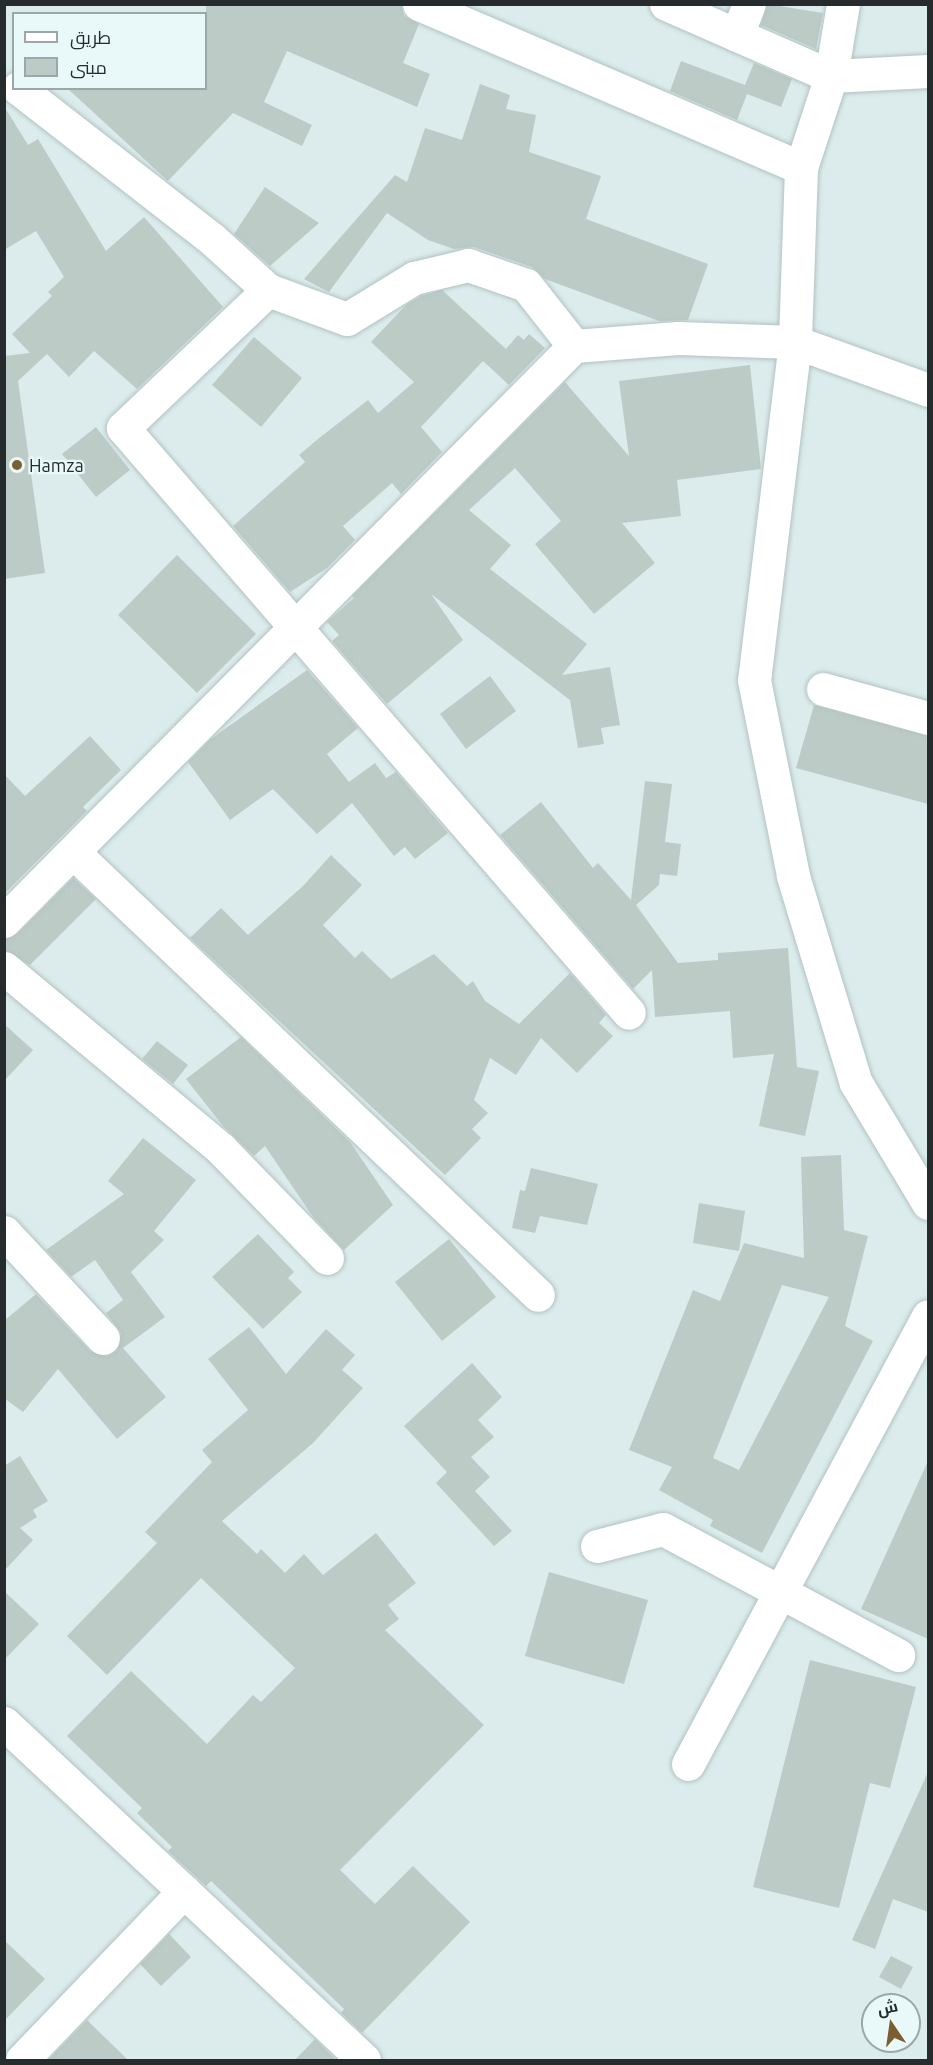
<!DOCTYPE html>
<html>
<head>
<meta charset="utf-8">
<style>
	body { margin:0 }
	#map { position:relative; width:933px; height:2065px; overflow:hidden; background:#dcecec; font-family:Ubuntu,Cairo,sans-serif }
	div>[style] { position:absolute }
	[style*='--x'] { left:calc(var(--x)*1px); top:calc(var(--y)*1px); width:calc(var(--w)*1px); rotate:calc(var(--a)*1deg) }
	.building>* { inset:0; background:#bccbc6 }
	.roads { filter:drop-shadow(0 0 2px #b2c2c2) drop-shadow(0 0 2px #b2c2c2) }
	.minor>* { height:33px; margin:-16.5px; padding:0 16.5px; transform-origin:16.5px; border-radius:16.5px; background:#fff }
	.dots>* { width:16px; height:16px; translate:-50% -50%; box-sizing:border-box; border:3px solid #e9f9fa; border-radius:50% }
	span { translate:-50% -50%; white-space:nowrap; text-align:center; line-height:1.15; -webkit-text-stroke:4.5px #e9f9fa; paint-order:stroke }
	.poi-label { font-size:18px; color:#262c2d }
	.left { translate:0 -50%; text-align:left }
	.frame { position:absolute; inset:0; border:6px solid #262c2d; pointer-events:none }
	.legend { position:absolute; left:12px; top:12px; width:195px; height:78px; box-sizing:border-box; background:#e9f9fa; border:2px solid #9ba7a8; margin:0; padding:8px 10px; list-style:none; font-size:18px; color:#262c2d }
	.legend li { display:flex; align-items:center; gap:12px; height:30px }
	.legend b { width:30px; border:2px solid #9ba7a8 }
	.north { position:absolute; left:861px; top:1993px; width:60px; height:60px; box-sizing:border-box; background:#e9f9fa; border:2px solid #9ba7a8; border-radius:50%; rotate:347deg; font-size:16px; font-weight:700; line-height:24px; text-align:center; color:#262c2d }
	.north::after { content:''; display:block; margin:auto; width:21px; height:27px; background:#7b5e32; clip-path:polygon(50% 0,100% 100%,50% 72%,0 100%) }
</style>
</head>
<body>
<div id="map">
	<div class="building">
		<div style="clip-path:polygon(206px 4px,401px 4px,404px 16px,419px 24px,403px 63px,430px 74px,417px 107px,287px 51px,264px 102px,312px 125px,302px 146px,233px 113px,168px 181px,67px 88px,206px 88px)"></div>
		<div style="clip-path:polygon(767px 4px,823px 13px,816px 49px,761px 25px)"></div>
		<div style="clip-path:polygon(681px 61px,745px 85px,754px 63px,792px 79px,781px 107px,747px 94px,737px 120px,670px 91px)"></div>
		<div style="clip-path:polygon(480px 84px,510px 95px,506px 109px,536px 115px,529px 152px,601px 176px,586px 219px,708px 264px,688px 320px,659px 321px,545px 279px,532px 267px,474px 247px,454px 249px,428px 240px,387px 213px,329px 292px,304px 279px,395px 175px,407px 182px,425px 128px,462px 140px)"></div>
		<div style="clip-path:polygon(4px 106px,28px 145px,38px 139px,106px 251px,144px 217px,223px 307px,137px 389px,94px 351px,69px 377px,47px 354px,18px 381px,45px 573px,4px 579px,4px 356px,30px 353px,12px 334px,52px 296px,48px 292px,64px 277px,36px 231px,4px 250px)"></div>
		<div style="clip-path:polygon(265px 187px,319px 223px,270px 266px,234px 234px)"></div>
		<div style="clip-path:polygon(442px 290px,506px 349px,518px 335px,524px 340px,529px 334px,545px 348px,509px 385px,483px 361px,421px 427px,442px 452px,401px 494px,392px 483px,343px 526px,355px 540px,327px 568px,290px 592px,233px 526px,305px 462px,299px 455px,318px 439px,368px 400px,378px 413px,414px 382px,371px 342px,406px 305px,421px 296px)"></div>
		<div style="clip-path:polygon(254px 337px,302px 378px,261px 427px,212px 385px)"></div>
		<div style="clip-path:polygon(750px 365px,761px 469px,677px 480px,681px 516px,622px 523px,655px 563px,594px 614px,535px 544px,561px 521px,515px 468px,469px 510px,511px 545px,490px 569px,587px 644px,562px 675px,610px 667px,620px 725px,601px 728px,604px 744px,578px 748px,570px 700px,431px 594px,463px 640px,387px 704px,332px 641px,339px 635px,327px 622px,354px 598px,352px 596px,565px 382px,629px 456px,619px 381px)"></div>
		<div style="clip-path:polygon(96px 427px,130px 470px,96px 497px,62px 454px)"></div>
		<div style="clip-path:polygon(177px 555px,256px 634px,197px 693px,118px 615px)"></div>
		<div style="clip-path:polygon(307px 670px,358px 728px,327px 754px,349px 782px,375px 763px,386px 778px,396px 772px,448px 833px,415px 859px,405px 847px,394px 856px,352px 803px,317px 834px,273px 789px,230px 820px,188px 762px,211px 739px)"></div>
		<div style="clip-path:polygon(490px 676px,516px 711px,466px 749px,440px 714px)"></div>
		<div style="clip-path:polygon(814px 705px,928px 736px,928px 804px,796px 768px)"></div>
		<div style="clip-path:polygon(90px 736px,121px 770px,83px 807px,87px 811px,4px 894px,4px 774px,25px 796px)"></div>
		<div style="clip-path:polygon(645px 781px,672px 784px,665px 842px,681px 844px,677px 876px,660px 874px,659px 885px,636px 905px,678px 963px,718px 960px,718px 953px,788px 948px,797px 1067px,819px 1071px,805px 1136px,759px 1126px,774px 1054px,733px 1058px,730px 1011px,655px 1017px,652px 970px,633px 989px,500px 835px,541px 802px,593px 868px,598px 863px,631px 900px)"></div>
		<div style="clip-path:polygon(331px 855px,362px 885px,323px 925px,355px 958px,362px 951px,391px 979px,434px 954px,467px 986px,473px 981px,485px 1001px,519px 1024px,570px 973px,606px 1015px,599px 1023px,613px 1036px,577px 1073px,541px 1038px,516px 1075px,490px 1058px,474px 1100px,488px 1113px,472px 1129px,481px 1138px,445px 1175px,190px 938px,221px 908px,248px 935px,303px 886px)"></div>
		<div style="clip-path:polygon(73px 878px,96px 899px,30px 965px,4px 950px,4px 939px,17px 934px)"></div>
		<div style="clip-path:polygon(4px 1024px,33px 1050px,4px 1081px)"></div>
		<div style="clip-path:polygon(241px 1037px,350px 1142px,393px 1205px,344px 1250px,313px 1217px,265px 1146px,254px 1156px,223px 1126px,186px 1079px)"></div>
		<div style="clip-path:polygon(157px 1041px,188px 1065px,173px 1084px,142px 1059px)"></div>
		<div style="clip-path:polygon(143px 1138px,196px 1180px,154px 1231px,164px 1240px,131px 1272px,165px 1317px,123px 1348px,166px 1397px,117px 1439px,58px 1369px,23px 1412px,4px 1398px,4px 1321px,36px 1294px,90px 1351px,107px 1356px,116px 1351px,121px 1333px,106px 1313px,123px 1300px,95px 1260px,71px 1277px,46px 1250px,124px 1194px,108px 1181px)"></div>
		<div style="clip-path:polygon(evenodd,841px 1155px,844px 1230px,868px 1236px,845px 1326px,873px 1341px,762px 1553px,710px 1526px,713px 1520px,659px 1490px,672px 1467px,629px 1450px,693px 1290px,720px 1301px,744px 1243px,804px 1258px,801px 1157px,841px 1155px,782px 1285px,829px 1297px,739px 1470px,713px 1458px,782px 1285px)"></div>
		<div style="clip-path:polygon(531px 1168px,598px 1184px,587px 1225px,540px 1216px,535px 1233px,512px 1228px,520px 1190px,525px 1191px)"></div>
		<div style="clip-path:polygon(699px 1203px,745px 1211px,739px 1251px,693px 1243px)"></div>
		<div style="clip-path:polygon(258px 1234px,294px 1272px,288px 1278px,302px 1292px,263px 1329px,212px 1277px)"></div>
		<div style="clip-path:polygon(449px 1239px,496px 1297px,442px 1341px,395px 1282px)"></div>
		<div style="clip-path:polygon(249px 1327px,286px 1374px,326px 1329px,355px 1355px,342px 1370px,363px 1388px,313px 1443px,222px 1521px,257px 1554px,261px 1549px,285px 1573px,304px 1554px,323px 1575px,376px 1533px,416px 1583px,388px 1605px,399px 1619px,385px 1630px,484px 1725px,340px 1870px,375px 1904px,413px 1866px,470px 1922px,362px 2033px,341px 2013px,344px 2009px,211px 1881px,206px 1886px,168px 1851px,172px 1847px,137px 1813px,142px 1808px,67px 1736px,131px 1671px,207px 1744px,253px 1695px,261px 1702px,295px 1668px,201px 1578px,107px 1675px,67px 1636px,157px 1543px,145px 1532px,212px 1462px,202px 1450px,248px 1410px,208px 1359px)"></div>
		<div style="clip-path:polygon(472px 1363px,502px 1397px,478px 1420px,494px 1437px,471px 1457px,490px 1477px,475px 1491px,512px 1531px,494px 1546px,436px 1483px,447px 1472px,404px 1426px)"></div>
		<div style="clip-path:polygon(20px 1456px,48px 1501px,33px 1510px,37px 1517px,20px 1528px,33px 1540px,4px 1571px,4px 1466px)"></div>
		<div style="clip-path:polygon(928px 1461px,928px 1639px,861px 1609px)"></div>
		<div style="clip-path:polygon(549px 1572px,648px 1600px,624px 1684px,525px 1656px)"></div>
		<div style="clip-path:polygon(4px 1591px,39px 1624px,4px 1660px)"></div>
		<div style="clip-path:polygon(810px 1660px,916px 1687px,890px 1788px,870px 1783px,839px 1908px,753px 1887px)"></div>
		<div style="clip-path:polygon(928px 1772px,928px 1912px,893px 1899px,875px 1949px,852px 1940px)"></div>
		<div style="clip-path:polygon(169px 1934px,191px 1957px,161px 1986px,140px 1964px)"></div>
		<div style="clip-path:polygon(4px 1940px,45px 1979px,4px 2021px)"></div>
		<div style="clip-path:polygon(891px 1956px,913px 1967px,901px 1989px,879px 1977px)"></div>
		<div style="clip-path:polygon(87px 2020px,129px 2061px,47px 2061px)"></div>
		<div style="clip-path:polygon(315px 2039px,336px 2060px,294px 2061px)"></div>
	</div>
	<div class="roads">
		<div class="minor">
			<div style="--x:419;--y:4;--w:416;--a:23.2"></div>
			<div style="--x:666;--y:4;--w:180;--a:23.6"></div>
			<div style="--x:831;--y:76;--w:97;--a:-3"></div>
			<div style="--x:843;--y:4;--w:73;--a:99.5"></div>
			<div style="--x:831;--y:76;--w:97;--a:108.1"></div>
			<div style="--x:801;--y:168;--w:174;--a:92"></div>
			<div style="--x:795;--y:342;--w:340;--a:96.9"></div>
			<div style="--x:754;--y:680;--w:200;--a:78.7"></div>
			<div style="--x:793;--y:876;--w:216;--a:73.1"></div>
			<div style="--x:856;--y:1083;--w:140;--a:59"></div>
			<div style="--x:737;--y:35;--w:33;--a:-69"></div>
			<div style="--x:18;--y:88;--w:246;--a:37.9"></div>
			<div style="--x:212;--y:239;--w:76;--a:42.3"></div>
			<div style="--x:268;--y:290;--w:84;--a:20.2"></div>
			<div style="--x:347;--y:319;--w:79;--a:-31.5"></div>
			<div style="--x:414;--y:278;--w:56;--a:-13.5"></div>
			<div style="--x:468;--y:265;--w:61;--a:19"></div>
			<div style="--x:526;--y:285;--w:78;--a:51.8"></div>
			<div style="--x:268;--y:290;--w:200;--a:136.4"></div>
			<div style="--x:123;--y:428;--w:773;--a:49.14"></div>
			<div style="--x:823;--y:689;--w:109;--a:15.4"></div>
			<div style="--x:73;--y:852;--w:642;--a:43.61"></div>
			<div style="--x:4;--y:921;--w:810;--a:-45.25"></div>
			<div style="--x:574;--y:346;--w:104;--a:-4.4"></div>
			<div style="--x:678;--y:338;--w:117;--a:2"></div>
			<div style="--x:795;--y:342;--w:141;--a:19.8"></div>
			<div style="--x:4;--y:968;--w:283;--a:39.8"></div>
			<div style="--x:221;--y:1149;--w:152;--a:45.8"></div>
			<div style="--x:4;--y:1232;--w:145;--a:47"></div>
			<div style="--x:597;--y:1546;--w:68;--a:-14.4"></div>
			<div style="--x:663;--y:1529;--w:267;--a:28.2"></div>
			<div style="--x:4;--y:1723;--w:493;--a:43.1"></div>
			<div style="--x:688;--y:1764;--w:508;--a:-61.82"></div>
			<div style="--x:22;--y:2060;--w:234;--a:-46.2"></div>
		</div>
	</div>
	<div class="dots">
		<div style="left:17px;top:465px;background:#7b5e32"></div>
	</div>
	<div class="poi-label">
		<span class="left" style="left:29px;top:465px">Hamza</span>
	</div>
	<div class="frame"></div>
	<ul class="legend">
	<li><b style="height:8px;background:#fff"></b>طريق</li>
	<li><b style="height:16px;background:#bccbc6"></b>مبنى</li>
	</ul>
	<div class="north">ش</div>
</div>
</body>
</html>
